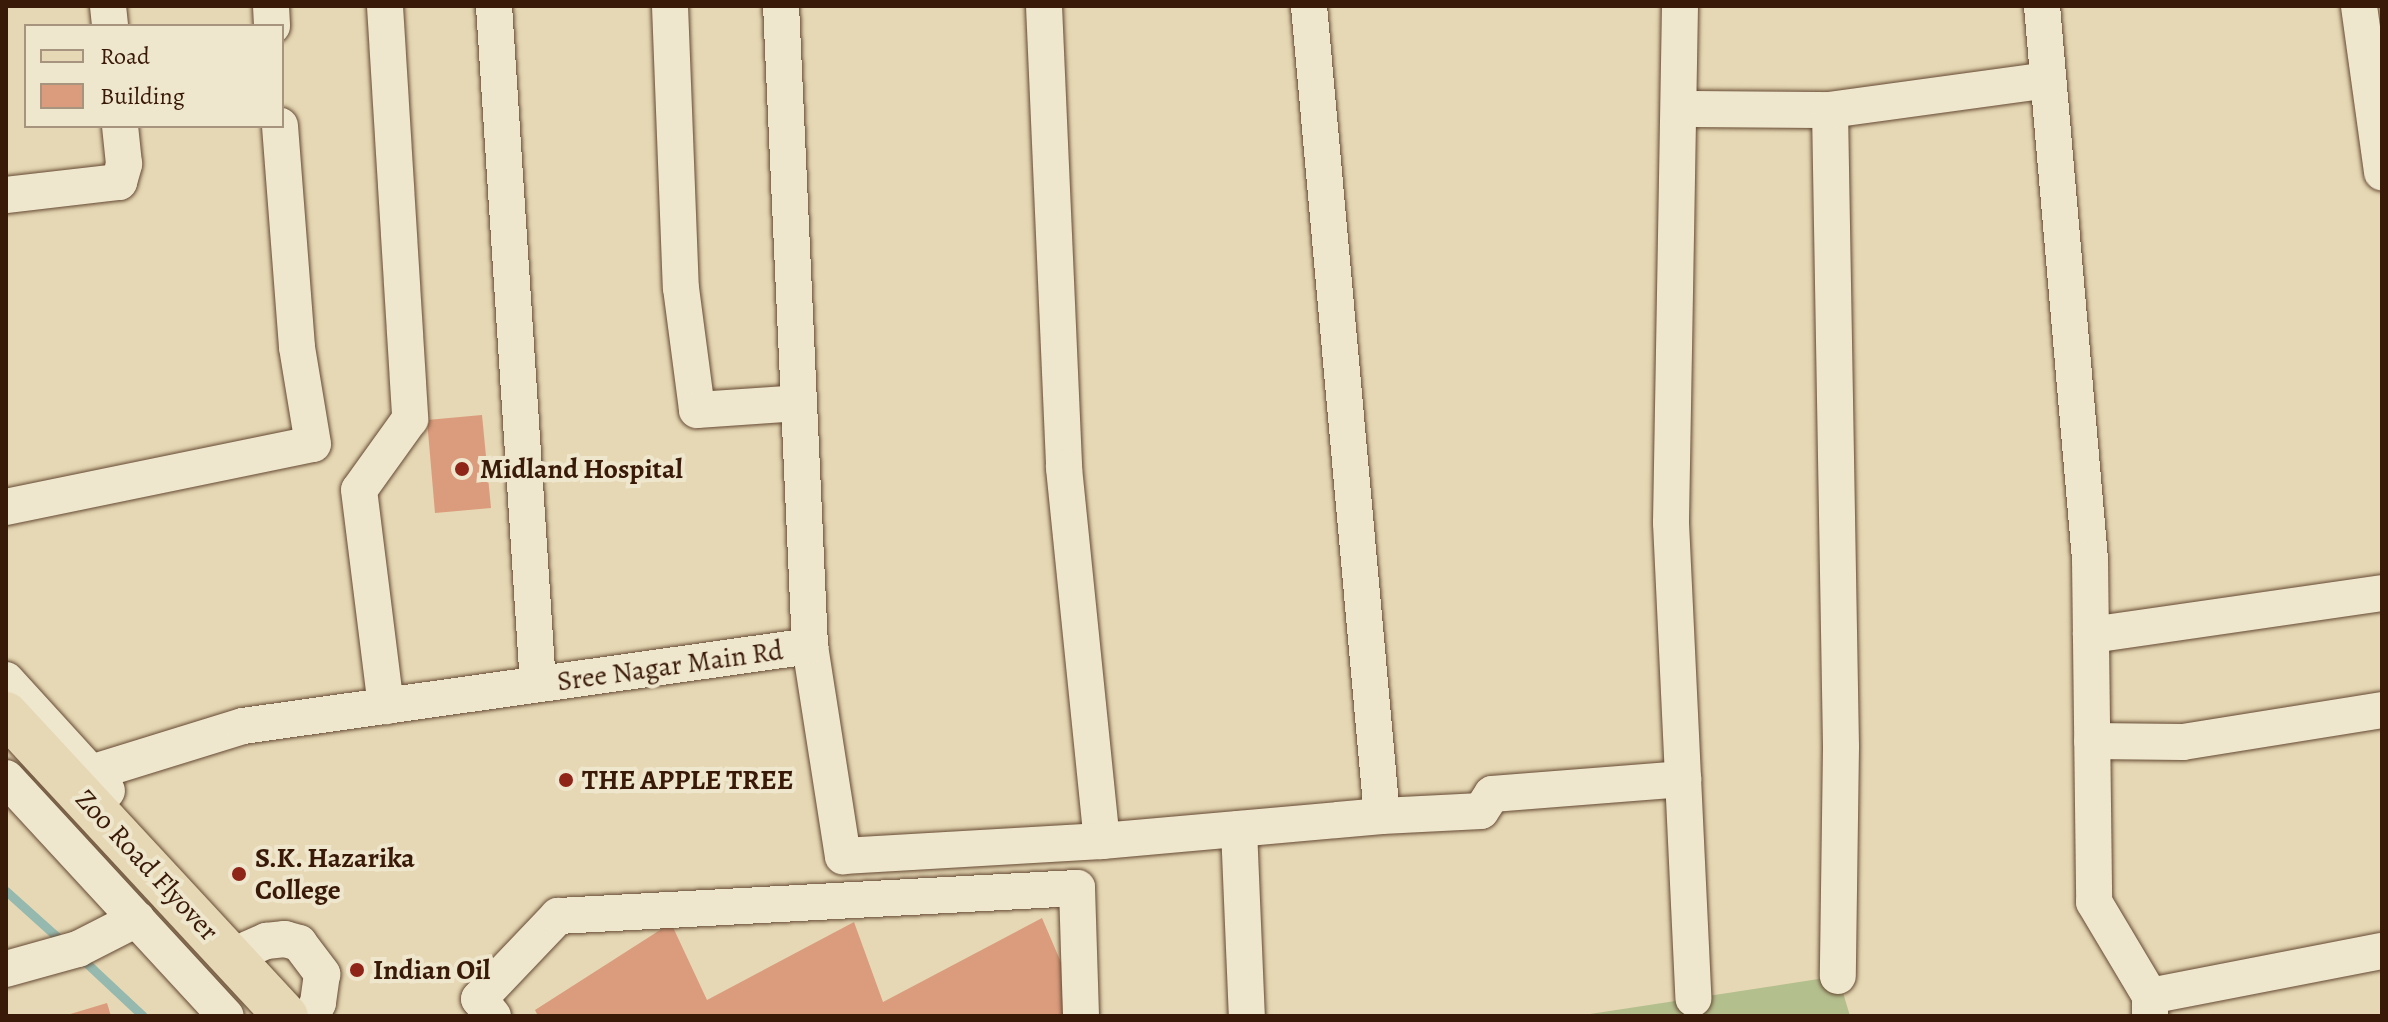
<!DOCTYPE html>
<html>
<head>
<meta charset="utf-8">
<style>
	body { margin:0 }
	#map { position:relative; width:2388px; height:1022px; overflow:hidden; background:#e6d8b4; font-family:Alegreya,serif }
	div>[style] { position:absolute }
	[style*='--x'] { left:calc(var(--x)*1px); top:calc(var(--y)*1px); width:calc(var(--w)*1px); rotate:calc(var(--a)*1deg) }
	.green>* { inset:0; background:#b4bf8e }
	.stream>* { height:9px; margin:-4.5px; padding:0 4.5px; transform-origin:4.5px; border-radius:4.5px; background:#96b9af }
	.building>* { inset:0; background:#db9c7d }
	.roads { filter:drop-shadow(0 0 2px #644932) drop-shadow(0 0 2px #644932) }
	.minor>* { height:36px; margin:-18px; padding:0 18px; transform-origin:18px; border-radius:18px; background:#efe6ce }
	.major>* { height:44px; margin:-22px; padding:0 22px; transform-origin:22px; border-radius:22px; background:#e6d8b4 }
	.dots>* { width:22px; height:22px; translate:-50% -50%; box-sizing:border-box; border:4px solid #efe6ce; border-radius:50% }
	span { translate:-50% -50%; white-space:nowrap; text-align:center; line-height:1.15; -webkit-text-stroke:8px #efe6ce; paint-order:stroke }
	.poi-label { font-size:28px; color:#391907; font-weight:700 }
	.left { translate:0 -50%; text-align:left }
	.street-label { font-size:28px; color:#391907 }
	.frame { position:absolute; inset:0; border:8px solid #391907; pointer-events:none }
	.legend { position:absolute; left:24px; top:24px; width:260px; height:104px; box-sizing:border-box; background:#efe6ce; border:2px solid #a6947e; margin:0; padding:10px 14px; list-style:none; font-size:24px; color:#391907 }
	.legend li { display:flex; align-items:center; gap:16px; height:40px }
	.legend b { width:40px; border:2px solid #a6947e }
</style>
</head>
<body>
<div id="map">
	<div class="green">
		<div style="clip-path:polygon(1838px 976px,1850px 1016px,1577px 1016px)"></div>
	</div>
	<div class="stream">
		<div style="--x:6;--y:891;--w:81;--a:42"></div>
		<div style="--x:80;--y:957;--w:86;--a:43.1"></div>
	</div>
	<div class="building">
		<div style="clip-path:polygon(482px 415px,491px 508px,435px 513px,427px 420px)"></div>
		<div style="clip-path:polygon(1042px 918px,1081px 1009px,1069px 1016px,538px 1016px,535px 1010px,671px 923px,707px 1000px,854px 922px,883px 1002px)"></div>
		<div style="clip-path:polygon(107px 1003px,111px 1016px,67px 1016px,67px 1015px)"></div>
	</div>
	<div class="roads">
		<div class="minor">
			<div style="--x:108;--y:6;--w:20;--a:84"></div>
			<div style="--x:271;--y:6;--w:20;--a:87"></div>
			<div style="--x:385;--y:6;--w:414;--a:86.5"></div>
			<div style="--x:410;--y:419;--w:87;--a:125.7"></div>
			<div style="--x:359;--y:490;--w:218;--a:82.9"></div>
			<div style="--x:494;--y:6;--w:679;--a:86.29"></div>
			<div style="--x:670;--y:6;--w:282;--a:87.8"></div>
			<div style="--x:681;--y:288;--w:123;--a:82.5"></div>
			<div style="--x:697;--y:410;--w:102;--a:-3.9"></div>
			<div style="--x:1044;--y:6;--w:462;--a:87.5"></div>
			<div style="--x:1064;--y:468;--w:375;--a:84.2"></div>
			<div style="--x:1309;--y:6;--w:813;--a:84.85"></div>
			<div style="--x:1680;--y:6;--w:517;--a:91"></div>
			<div style="--x:1671;--y:523;--w:476;--a:87.3"></div>
			<div style="--x:2042;--y:6;--w:555;--a:85.04"></div>
			<div style="--x:2090;--y:559;--w:343;--a:89.3"></div>
			<div style="--x:2094;--y:902;--w:109;--a:59.2"></div>
			<div style="--x:2150;--y:996;--w:20;--a:90"></div>
			<div style="--x:2359;--y:6;--w:168;--a:82.1"></div>
			<div style="--x:1679;--y:109;--w:151;--a:0.4"></div>
			<div style="--x:1830;--y:110;--w:637;--a:89.01"></div>
			<div style="--x:1841;--y:747;--w:229;--a:90.8"></div>
			<div style="--x:1830;--y:110;--w:220;--a:-7.8"></div>
			<div style="--x:6;--y:195;--w:114;--a:-6.6"></div>
			<div style="--x:119;--y:182;--w:19;--a:-74"></div>
			<div style="--x:124;--y:164;--w:38;--a:-96"></div>
			<div style="--x:6;--y:507;--w:313;--a:-11.6"></div>
			<div style="--x:313;--y:444;--w:98;--a:-99.4"></div>
			<div style="--x:297;--y:347;--w:222;--a:-94.4"></div>
			<div style="--x:2091;--y:635;--w:294;--a:-8.2"></div>
			<div style="--x:810;--y:646;--w:213;--a:81.1"></div>
			<div style="--x:843;--y:856;--w:259;--a:-3.3"></div>
			<div style="--x:1102;--y:841;--w:281;--a:-5.1"></div>
			<div style="--x:1382;--y:816;--w:99;--a:-2.9"></div>
			<div style="--x:1481;--y:811;--w:20;--a:-57"></div>
			<div style="--x:1492;--y:794;--w:192;--a:-4.5"></div>
			<div style="--x:6;--y:680;--w:150;--a:47.7"></div>
			<div style="--x:2092;--y:741;--w:91;--a:0.6"></div>
			<div style="--x:2183;--y:742;--w:202;--a:-9.1"></div>
			<div style="--x:91;--y:773;--w:159;--a:-17.2"></div>
			<div style="--x:243;--y:726;--w:573;--a:-8.03"></div>
			<div style="--x:810;--y:646;--w:641;--a:-92.59"></div>
			<div style="--x:6;--y:778;--w:324;--a:47.3"></div>
			<div style="--x:1239;--y:829;--w:187;--a:87.6"></div>
			<div style="--x:248;--y:949;--w:20;--a:-24"></div>
			<div style="--x:266;--y:941;--w:19;--a:-6"></div>
			<div style="--x:285;--y:939;--w:15;--a:16"></div>
			<div style="--x:299;--y:943;--w:39;--a:53"></div>
			<div style="--x:322;--y:974;--w:29;--a:98"></div>
			<div style="--x:318;--y:1003;--w:15;--a:118"></div>
			<div style="--x:6;--y:969;--w:75;--a:-15.5"></div>
			<div style="--x:78;--y:949;--w:66;--a:-27"></div>
			<div style="--x:2150;--y:996;--w:236;--a:-11"></div>
			<div style="--x:493;--y:1016;--w:22;--a:-129"></div>
			<div style="--x:479;--y:999;--w:115;--a:-46.4"></div>
			<div style="--x:558;--y:916;--w:520;--a:-3.09"></div>
			<div style="--x:1077;--y:888;--w:128;--a:88.2"></div>
		</div>
		<div class="major">
			<div style="--x:6;--y:714;--w:412;--a:47.2"></div>
		</div>
	</div>
	<div class="dots">
		<div style="left:462px;top:469px;background:#8f2418"></div>
		<div style="left:566px;top:780px;background:#8f2418"></div>
		<div style="left:239px;top:874px;background:#8f2418"></div>
		<div style="left:357px;top:970px;background:#8f2418"></div>
	</div>
	<div class="poi-label">
		<span class="left" style="left:480px;top:469px">Midland Hospital</span>
		<span class="left" style="left:582px;top:780px">THE APPLE TREE</span>
		<span class="left" style="left:255px;top:874px">S.K. Hazarika<br>College</span>
		<span class="left" style="left:373px;top:970px">Indian Oil</span>
	</div>
	<div class="street-label">
		<span style="left:670px;top:666px;rotate:-8deg">Sree Nagar Main Rd</span>
		<span style="left:147px;top:865px;rotate:47deg">Zoo Road Flyover</span>
	</div>
	<div class="frame"></div>
	<ul class="legend">
	<li><b style="height:10px;background:#e6d8b4"></b>Road</li>
	<li><b style="height:22px;background:#db9c7d"></b>Building</li>
	</ul>
</div>
</body>
</html>
